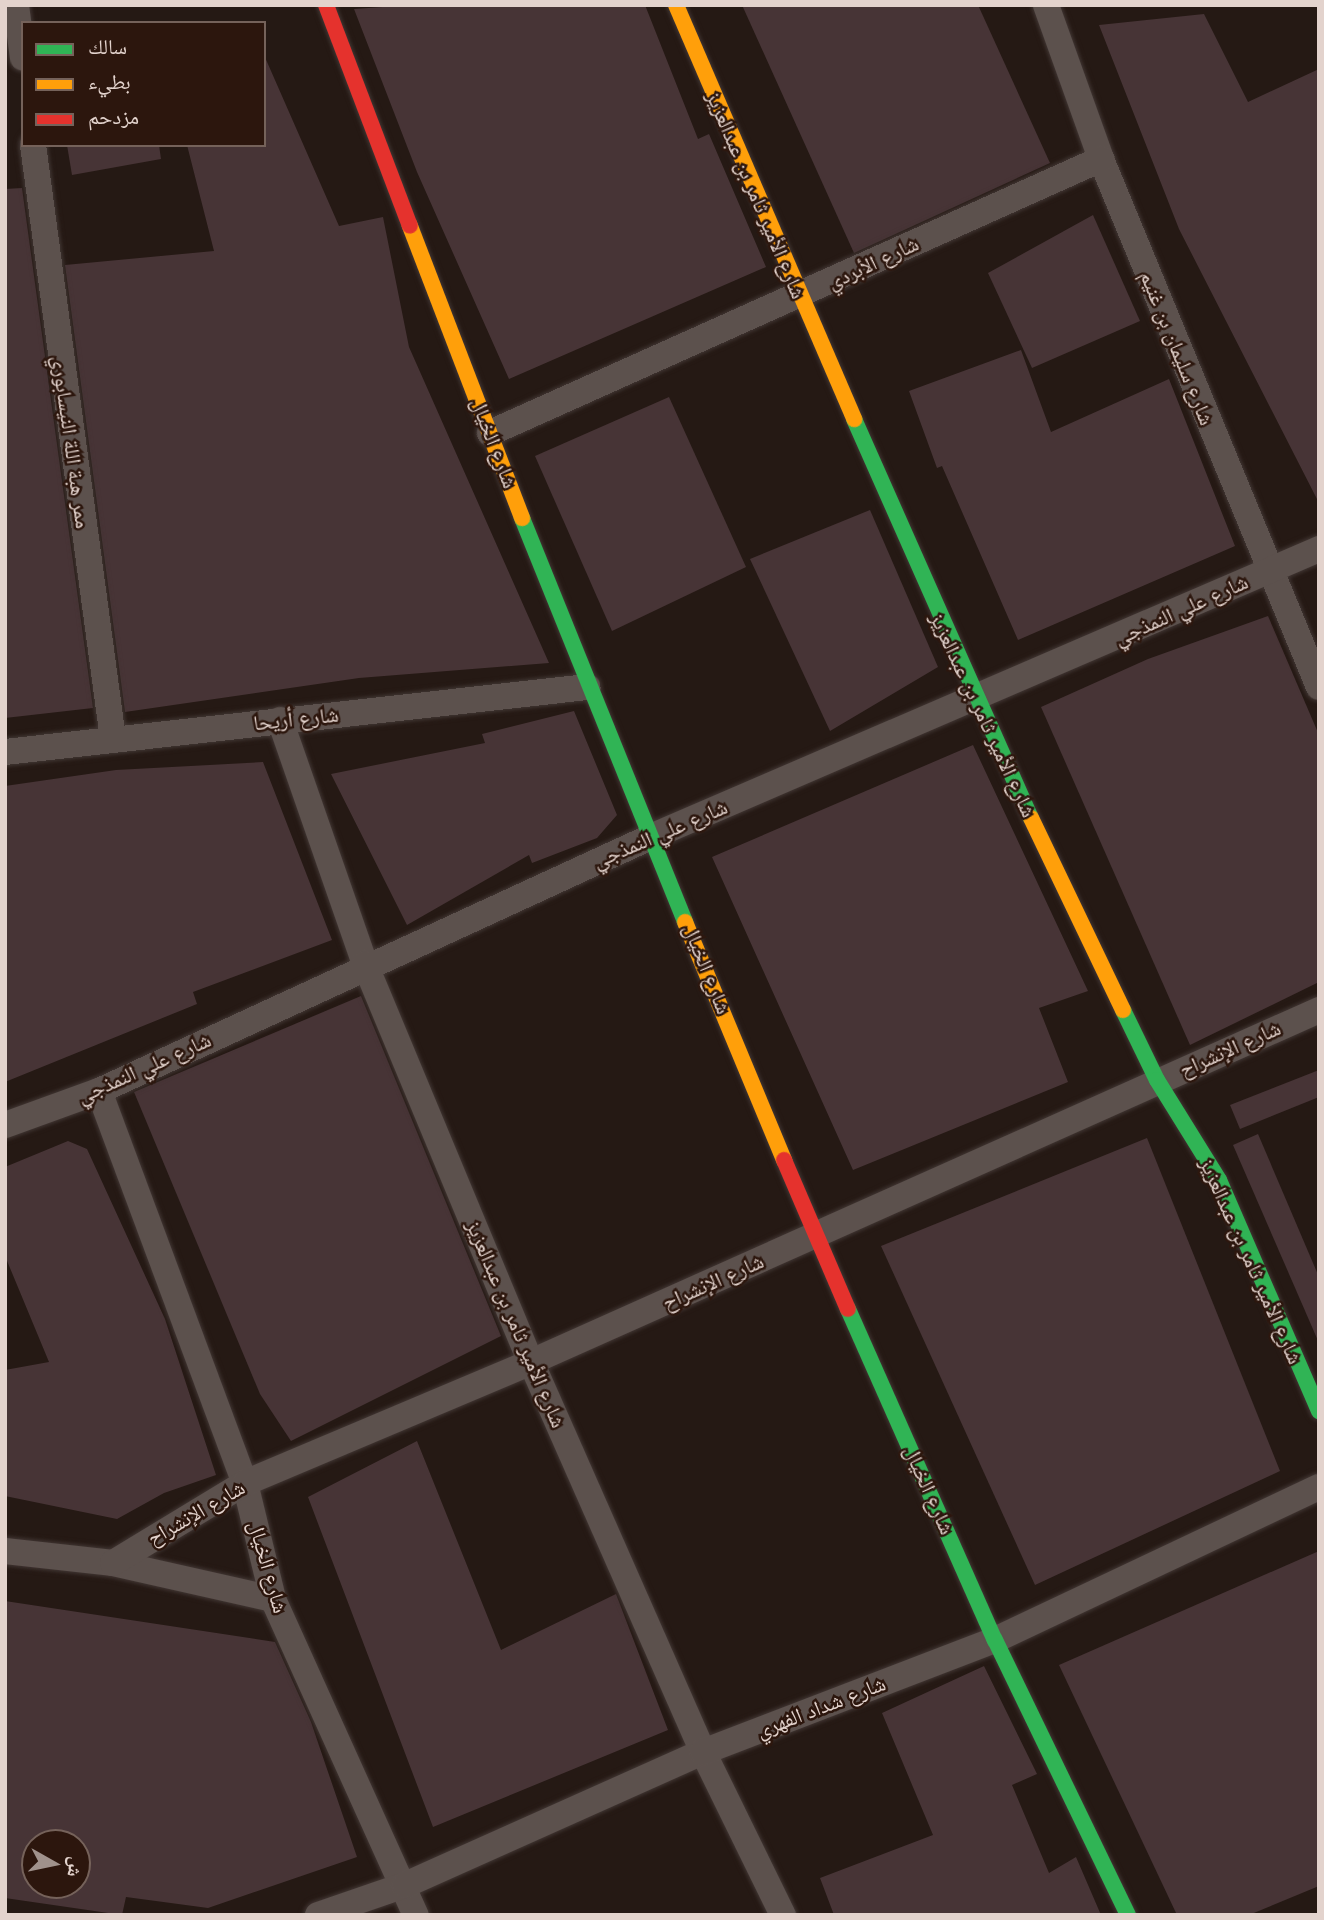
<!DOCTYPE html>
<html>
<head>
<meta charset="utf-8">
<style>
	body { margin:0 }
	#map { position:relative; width:1324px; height:1920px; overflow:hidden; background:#251914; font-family:"Libre Baskerville","Noto Naskh Arabic",serif }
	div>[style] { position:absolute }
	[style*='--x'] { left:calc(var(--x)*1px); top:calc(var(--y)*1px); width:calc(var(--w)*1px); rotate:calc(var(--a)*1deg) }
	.building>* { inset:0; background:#473436 }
	.roads { filter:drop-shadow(0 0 2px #413633) drop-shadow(0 0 2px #413633) }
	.street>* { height:26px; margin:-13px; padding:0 13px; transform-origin:13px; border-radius:13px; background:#5c514d }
	.fast>* { height:16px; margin:-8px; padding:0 8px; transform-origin:8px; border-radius:8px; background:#30b455 }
	.slow>* { height:16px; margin:-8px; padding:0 8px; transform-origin:8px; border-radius:8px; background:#ff9f0a }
	.jam>* { height:16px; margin:-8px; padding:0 8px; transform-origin:8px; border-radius:8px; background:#e5322d }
	span { translate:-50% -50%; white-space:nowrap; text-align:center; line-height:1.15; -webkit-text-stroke:5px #2c160d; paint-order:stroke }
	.street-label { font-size:21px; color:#e3d3cd }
	.frame { position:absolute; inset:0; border:7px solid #e3d3cd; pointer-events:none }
	.legend { position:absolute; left:21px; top:21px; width:245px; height:126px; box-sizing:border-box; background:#2c160d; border:2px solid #75625a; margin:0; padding:9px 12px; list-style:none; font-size:21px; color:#e3d3cd }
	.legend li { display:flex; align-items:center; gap:14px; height:35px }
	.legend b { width:35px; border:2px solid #75625a }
	.north { position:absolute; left:21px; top:1829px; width:70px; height:70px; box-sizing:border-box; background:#2c160d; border:2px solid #75625a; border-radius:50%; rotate:99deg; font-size:19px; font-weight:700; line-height:28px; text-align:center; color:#e3d3cd }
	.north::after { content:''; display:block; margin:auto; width:24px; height:32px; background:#a0928c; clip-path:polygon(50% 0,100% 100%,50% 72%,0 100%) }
</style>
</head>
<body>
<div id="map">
	<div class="building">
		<div style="clip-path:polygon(411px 5px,645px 5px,698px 139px,709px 134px,766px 267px,509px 379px,417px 172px,354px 9px)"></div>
		<div style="clip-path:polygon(742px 5px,978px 5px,1050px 163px,854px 253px)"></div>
		<div style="clip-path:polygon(1204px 14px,1248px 102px,1319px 69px,1319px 503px,1179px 229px,1099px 25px)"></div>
		<div style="clip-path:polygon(264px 55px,339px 226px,383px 217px,409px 347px,549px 663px,359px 678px,125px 712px,65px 265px,214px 251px,187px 145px,264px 145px)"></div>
		<div style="clip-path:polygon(67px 145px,159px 145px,161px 159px,72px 175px)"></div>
		<div style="clip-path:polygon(22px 188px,93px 708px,5px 718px,5px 189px)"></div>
		<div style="clip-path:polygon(1093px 215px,1140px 321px,1032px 368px,988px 273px)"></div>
		<div style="clip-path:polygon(1021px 350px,1051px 432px,1169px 379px,1235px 546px,1018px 640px,942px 466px,937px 468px,909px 391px)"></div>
		<div style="clip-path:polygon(669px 397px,746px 567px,612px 631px,535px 456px)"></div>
		<div style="clip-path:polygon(870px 510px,938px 667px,830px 731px,750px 559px)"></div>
		<div style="clip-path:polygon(1268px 616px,1319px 735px,1319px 982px,1190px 1045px,1041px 707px,1148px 659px)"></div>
		<div style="clip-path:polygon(574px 711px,617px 815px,597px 838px,532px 863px,529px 855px,407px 925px,331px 774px,485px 743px,482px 734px)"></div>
		<div style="clip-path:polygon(973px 745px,1088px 991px,1039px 1008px,1068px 1082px,853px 1170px,712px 857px)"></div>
		<div style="clip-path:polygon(263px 762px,332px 940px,193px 992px,197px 1004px,5px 1082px,5px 786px,116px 770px)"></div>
		<div style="clip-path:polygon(361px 996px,501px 1336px,291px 1441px,260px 1394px,134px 1092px)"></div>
		<div style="clip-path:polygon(1319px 1070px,1319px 1097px,1240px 1129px,1230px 1105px)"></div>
		<div style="clip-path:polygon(1258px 1134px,1319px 1277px,1319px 1343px,1233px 1145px)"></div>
		<div style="clip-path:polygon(1147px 1138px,1280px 1471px,1035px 1585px,881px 1246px)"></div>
		<div style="clip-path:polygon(68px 1141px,87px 1149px,165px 1319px,216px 1475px,164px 1493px,117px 1519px,5px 1496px,5px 1370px,49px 1362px,5px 1256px,5px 1167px)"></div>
		<div style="clip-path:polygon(417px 1441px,501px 1650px,616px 1594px,668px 1730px,433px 1827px,308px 1497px)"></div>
		<div style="clip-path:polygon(1319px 1551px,1319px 1886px,1249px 1915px,1177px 1915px,1059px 1665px)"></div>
		<div style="clip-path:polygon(evenodd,5px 1601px,275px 1642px,311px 1722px,357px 1857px,208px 1908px,126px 1897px,122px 1915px,5px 1898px,5px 1601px,35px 1843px,77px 1843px,77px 1885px,35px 1885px,35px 1843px)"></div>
		<div style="clip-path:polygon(984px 1666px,1037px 1774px,1012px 1785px,1049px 1873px,1076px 1857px,1101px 1915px,834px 1915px,820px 1878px,933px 1835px,882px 1713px)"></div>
	</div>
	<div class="roads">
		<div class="street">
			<div style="--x:16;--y:5;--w:53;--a:82.5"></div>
			<div style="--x:1046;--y:5;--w:164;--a:70.3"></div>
			<div style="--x:1101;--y:159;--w:571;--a:67.57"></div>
			<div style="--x:33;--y:145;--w:599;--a:82.33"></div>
			<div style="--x:490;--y:433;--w:670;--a:-24.15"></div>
			<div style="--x:280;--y:720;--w:258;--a:70.8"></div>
			<div style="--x:365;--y:964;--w:431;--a:67.4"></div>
			<div style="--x:531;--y:1362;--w:426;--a:66.2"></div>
			<div style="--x:703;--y:1752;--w:182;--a:63.9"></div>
			<div style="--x:5;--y:752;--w:586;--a:-6.37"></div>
			<div style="--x:99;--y:1091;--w:418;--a:69.6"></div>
			<div style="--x:245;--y:1483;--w:119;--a:76.4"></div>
			<div style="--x:273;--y:1599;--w:347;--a:65.7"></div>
			<div style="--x:5;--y:1125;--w:100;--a:-19.9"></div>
			<div style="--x:99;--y:1091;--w:610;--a:-24.72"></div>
			<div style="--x:653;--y:836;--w:725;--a:-23.31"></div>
			<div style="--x:5;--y:1551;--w:109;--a:6.3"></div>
			<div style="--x:113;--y:1563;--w:164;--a:12.7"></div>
			<div style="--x:113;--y:1563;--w:154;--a:-31.2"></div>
			<div style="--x:245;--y:1483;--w:311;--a:-22.9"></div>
			<div style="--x:531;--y:1362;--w:863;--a:-24.07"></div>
			<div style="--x:318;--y:1915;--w:92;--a:-19"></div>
			<div style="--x:405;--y:1885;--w:326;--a:-24.1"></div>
			<div style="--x:703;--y:1752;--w:313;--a:-21"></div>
			<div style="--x:995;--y:1640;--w:358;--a:-25.3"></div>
		</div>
		<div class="fast">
			<div style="--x:854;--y:419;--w:436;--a:66.1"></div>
			<div style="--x:522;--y:518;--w:436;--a:68"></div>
			<div style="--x:1123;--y:1010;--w:78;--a:64.1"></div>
			<div style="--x:1157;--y:1080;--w:118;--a:58.2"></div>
			<div style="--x:1219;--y:1180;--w:252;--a:66.6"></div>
			<div style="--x:848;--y:1309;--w:362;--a:66.1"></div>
			<div style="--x:995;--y:1640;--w:305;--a:64.2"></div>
		</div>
		<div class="slow">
			<div style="--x:676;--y:5;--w:451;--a:66.7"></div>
			<div style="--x:410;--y:226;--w:313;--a:69"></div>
			<div style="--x:1031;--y:818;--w:213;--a:64.4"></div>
			<div style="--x:685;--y:922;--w:258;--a:67.4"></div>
		</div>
		<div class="jam">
			<div style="--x:326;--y:5;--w:236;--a:69.2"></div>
			<div style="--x:784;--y:1160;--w:162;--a:66.8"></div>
		</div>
	</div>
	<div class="street-label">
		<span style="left:756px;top:195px;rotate:67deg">شارع الأمير ثامر بن عبدالعزيز</span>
		<span style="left:873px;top:263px;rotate:-25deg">شارع الأبردي</span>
		<span style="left:1177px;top:348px;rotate:68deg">شارع سليمان بن غنيم</span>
		<span style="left:71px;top:442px;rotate:82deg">ممر هبة اللة النيسابوري</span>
		<span style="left:494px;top:443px;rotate:69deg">شارع الخيال</span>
		<span style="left:1181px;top:610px;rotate:-24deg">شارع علي النمذجي</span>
		<span style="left:983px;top:715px;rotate:65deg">شارع الأمير ثامر بن عبدالعزيز</span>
		<span style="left:296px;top:719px;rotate:-6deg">شارع أريحا</span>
		<span style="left:660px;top:834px;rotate:-23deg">شارع علي النمذجي</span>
		<span style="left:707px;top:969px;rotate:68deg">شارع الخيال</span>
		<span style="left:1230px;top:1049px;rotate:-24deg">شارع الإنشراح</span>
		<span style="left:144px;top:1068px;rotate:-24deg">شارع علي النمذجي</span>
		<span style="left:1251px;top:1261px;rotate:66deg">شارع الأمير ثامر بن عبدالعزيز</span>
		<span style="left:713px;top:1282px;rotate:-24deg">شارع الإنشراح</span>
		<span style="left:516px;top:1324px;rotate:67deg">شارع الأمير ثامر بن عبدالعزيز</span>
		<span style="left:929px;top:1490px;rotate:66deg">شارع الخيال</span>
		<span style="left:196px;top:1513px;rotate:-30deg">شارع الإنشراح</span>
		<span style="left:268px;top:1567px;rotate:74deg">شارع الخيال</span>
		<span style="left:821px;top:1707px;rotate:-21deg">شارع شداد الفهري</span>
	</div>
	<div class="frame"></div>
	<ul class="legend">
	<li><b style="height:9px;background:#30b455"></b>سالك</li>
	<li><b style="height:9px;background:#ff9f0a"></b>بطيء</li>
	<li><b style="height:9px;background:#e5322d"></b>مزدحم</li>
	</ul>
	<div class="north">ش</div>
</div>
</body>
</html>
